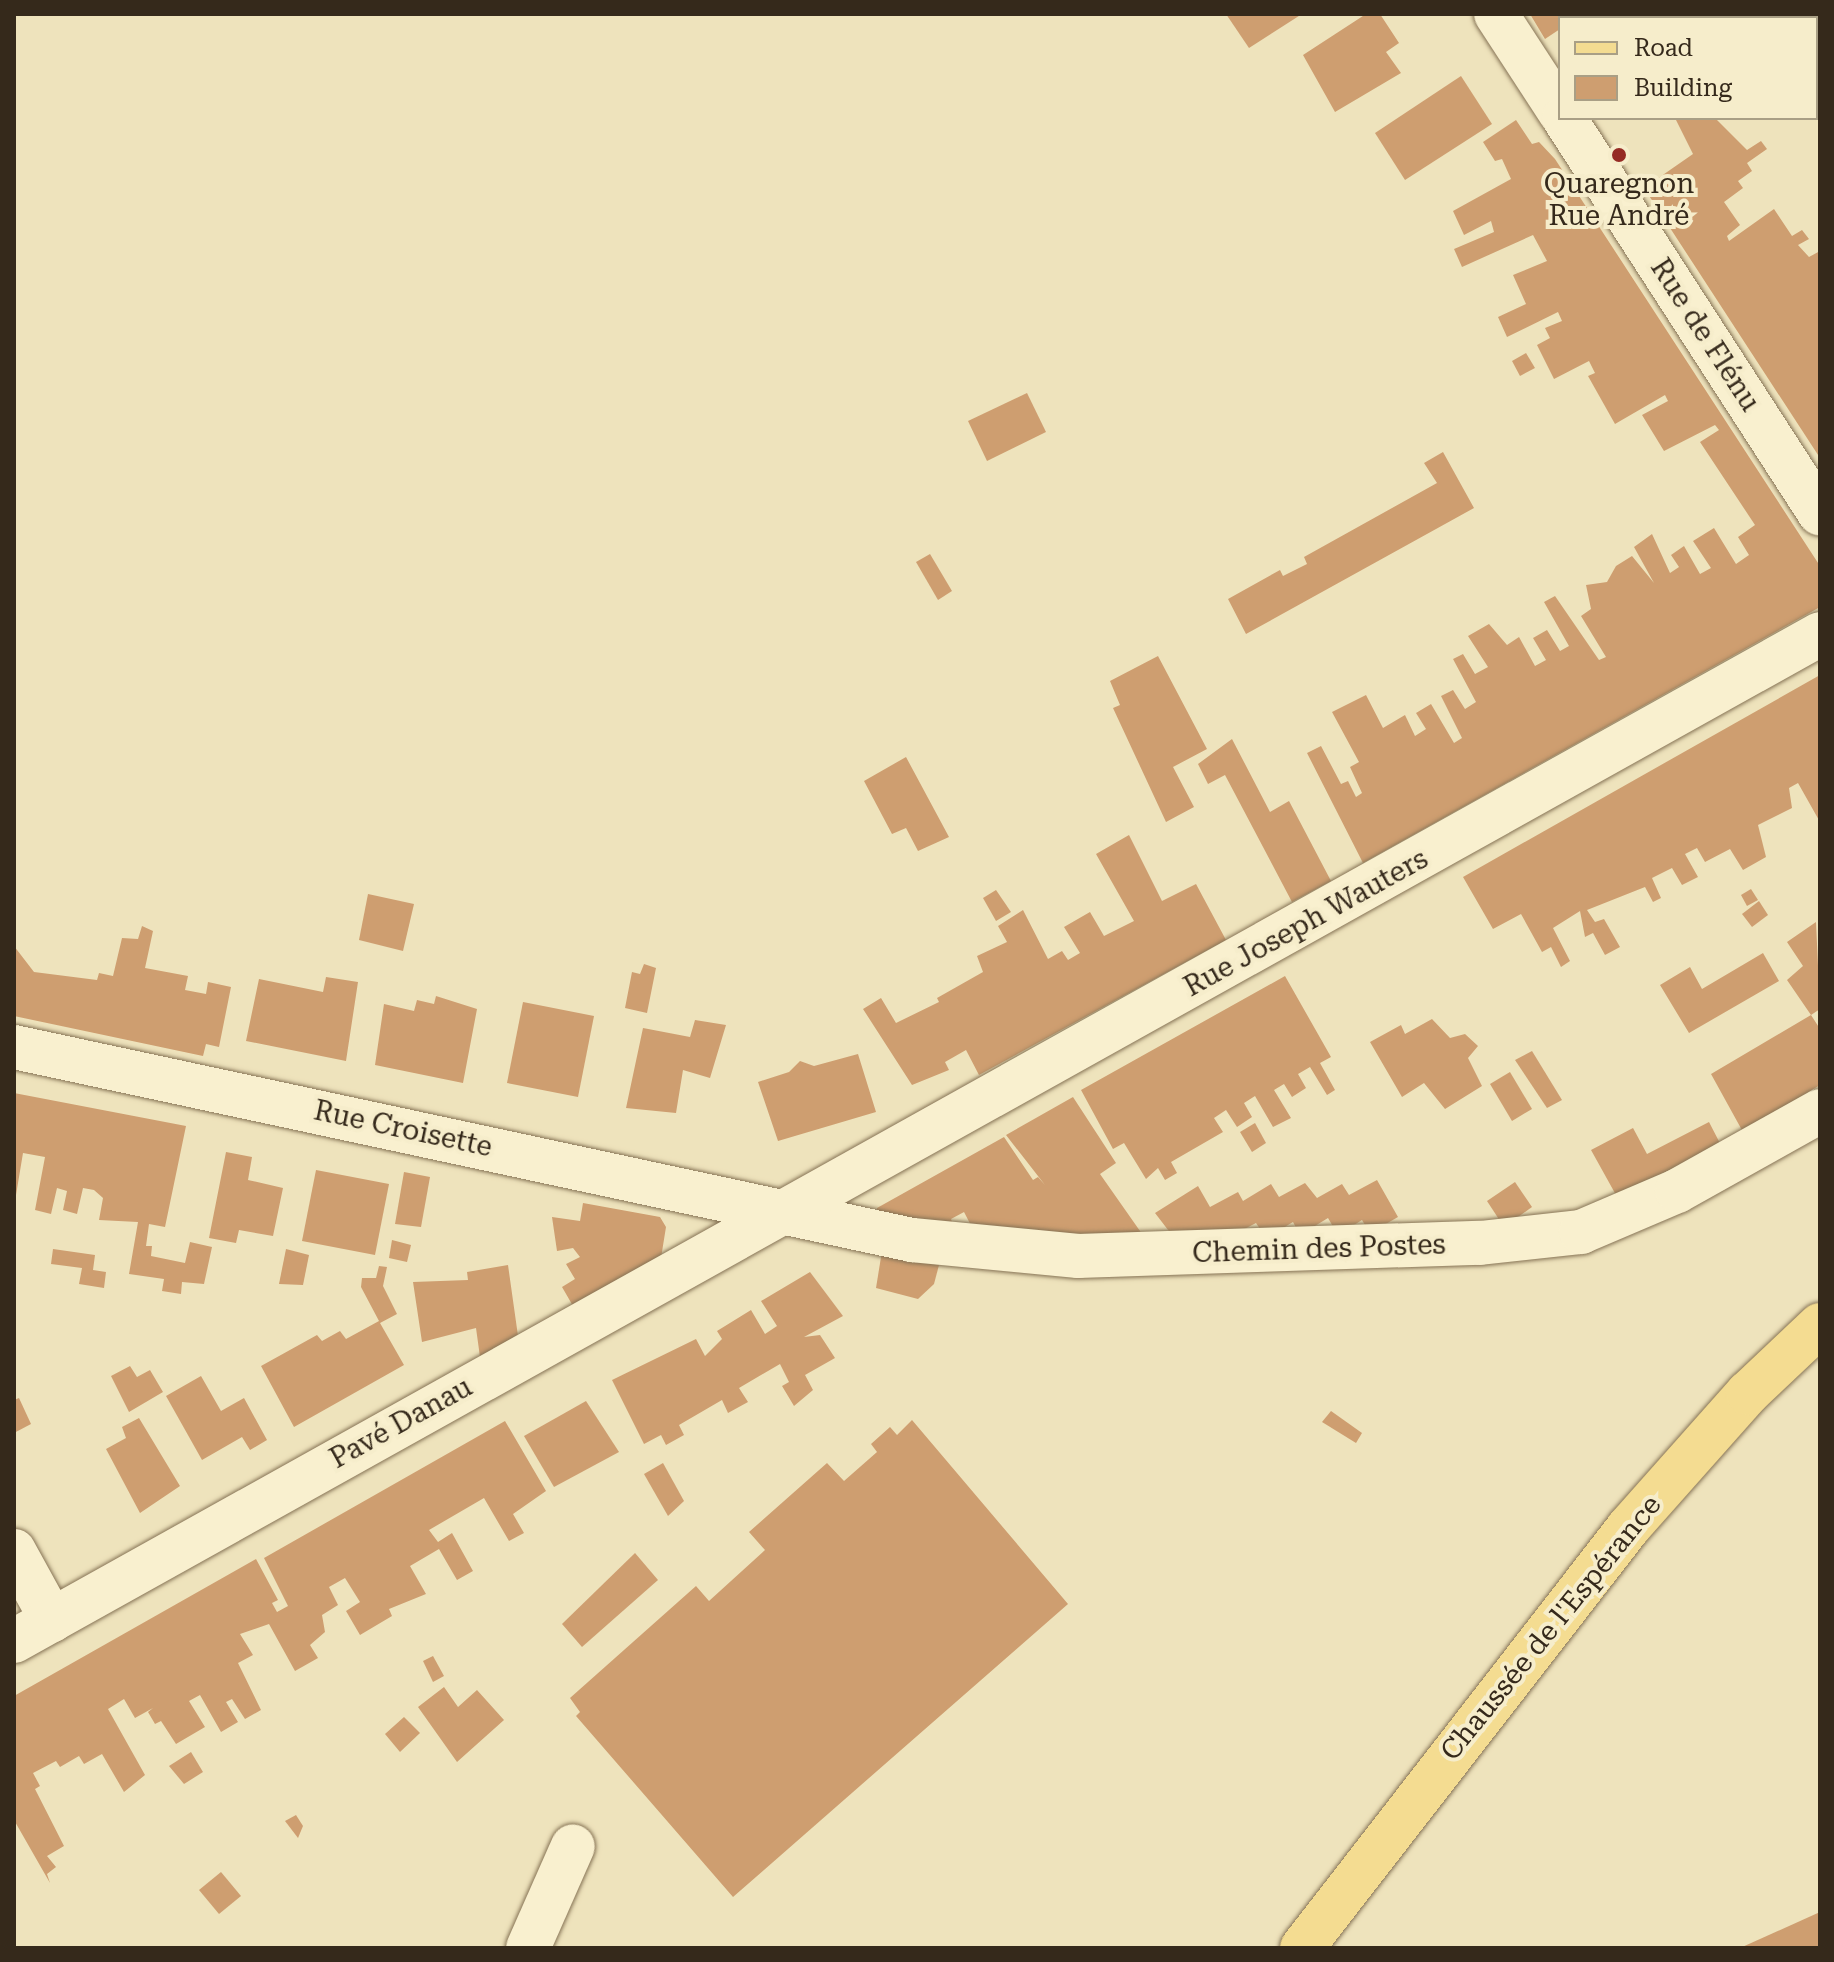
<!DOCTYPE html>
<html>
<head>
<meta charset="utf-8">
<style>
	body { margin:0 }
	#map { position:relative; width:1834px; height:1962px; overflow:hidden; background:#eee3bc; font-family:"Roboto Serif",serif }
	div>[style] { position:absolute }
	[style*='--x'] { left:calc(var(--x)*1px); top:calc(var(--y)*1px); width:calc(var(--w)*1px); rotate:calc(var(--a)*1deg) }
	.building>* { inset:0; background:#ce9e70 }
	.roads { filter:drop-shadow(0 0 2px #867355) drop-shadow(0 0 2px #867355) }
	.minor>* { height:44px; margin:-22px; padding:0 22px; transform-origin:22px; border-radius:22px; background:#f9f0cf }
	.major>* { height:44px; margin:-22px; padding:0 22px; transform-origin:22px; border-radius:22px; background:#f4dc91 }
	.dots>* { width:22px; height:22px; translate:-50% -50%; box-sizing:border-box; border:4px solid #f6edcb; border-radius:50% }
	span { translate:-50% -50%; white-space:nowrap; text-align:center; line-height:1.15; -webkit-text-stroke:8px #f6edcb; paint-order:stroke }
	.poi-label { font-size:28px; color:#35291b }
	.street-label { font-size:28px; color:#35291b }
	.frame { position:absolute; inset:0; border:16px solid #35291b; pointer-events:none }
	.legend { position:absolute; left:1558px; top:16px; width:260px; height:104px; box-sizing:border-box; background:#f6edcb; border:2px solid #a99f85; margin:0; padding:10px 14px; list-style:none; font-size:24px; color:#35291b }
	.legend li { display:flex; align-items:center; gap:16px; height:40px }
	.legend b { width:40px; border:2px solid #a99f85 }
</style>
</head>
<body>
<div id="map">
	<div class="building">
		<div style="clip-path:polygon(1226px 14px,1302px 14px,1249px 48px)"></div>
		<div style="clip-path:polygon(1366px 14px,1380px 14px,1399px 43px,1386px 52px,1401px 73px,1335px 112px,1303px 55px)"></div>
		<div style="clip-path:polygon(1530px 14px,1583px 14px,1560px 18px,1560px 29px,1545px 39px)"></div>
		<div style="clip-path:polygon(1733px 14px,1805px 14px,1727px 18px)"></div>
		<div style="clip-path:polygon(1820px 14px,1820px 47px,1816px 49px,1816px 18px,1803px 18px)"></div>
		<div style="clip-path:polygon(1461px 76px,1492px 124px,1405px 180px,1375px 133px)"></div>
		<div style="clip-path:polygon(1675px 118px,1715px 118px,1747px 150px,1761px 141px,1767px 149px,1747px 163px,1752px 171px,1738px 181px,1743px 188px,1724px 202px,1740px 225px,1727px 236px,1729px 241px,1774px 209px,1792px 236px,1802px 230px,1809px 239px,1798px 245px,1809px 257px,1820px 251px,1820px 458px,1644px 188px,1693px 154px)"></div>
		<div style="clip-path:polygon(1516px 120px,1532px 144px,1539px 142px,1555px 159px,1820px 566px,1820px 607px,1363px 863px,1307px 753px,1321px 746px,1341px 784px,1348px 781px,1356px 797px,1362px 793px,1350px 767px,1359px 762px,1332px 712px,1366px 695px,1383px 728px,1405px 715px,1415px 736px,1426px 729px,1416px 713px,1431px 704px,1454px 743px,1462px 738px,1441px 696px,1453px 690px,1465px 709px,1476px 702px,1453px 659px,1463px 654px,1475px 674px,1488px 667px,1468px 636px,1489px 624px,1507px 645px,1519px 637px,1535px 666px,1546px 660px,1533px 638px,1547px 630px,1560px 651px,1569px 646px,1544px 602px,1555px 596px,1599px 660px,1606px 657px,1581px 616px,1591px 609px,1586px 585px,1607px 582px,1616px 566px,1632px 556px,1654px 583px,1634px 547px,1652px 534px,1670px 573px,1679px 567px,1671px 555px,1684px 546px,1700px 574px,1711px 568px,1693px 541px,1714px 528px,1736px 564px,1749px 555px,1738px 537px,1755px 525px,1700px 442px,1719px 430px,1715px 425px,1664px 451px,1642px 415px,1668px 401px,1665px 395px,1615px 424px,1588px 376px,1595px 373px,1589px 361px,1554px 379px,1537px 345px,1550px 338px,1545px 328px,1562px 321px,1558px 312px,1507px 337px,1498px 317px,1526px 304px,1513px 275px,1547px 261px,1533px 235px,1462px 267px,1454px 249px,1494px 232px,1491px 221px,1464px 235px,1453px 211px,1511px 179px,1502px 159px,1495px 161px,1483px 142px)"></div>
		<div style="clip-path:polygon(1526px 353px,1535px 368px,1520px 376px,1512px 361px)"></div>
		<div style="clip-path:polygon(1027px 393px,1046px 432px,987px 461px,968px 421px)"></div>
		<div style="clip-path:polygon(1443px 452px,1474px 508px,1246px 634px,1228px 599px,1280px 570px,1283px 576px,1307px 564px,1304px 557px,1437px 483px,1424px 463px)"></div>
		<div style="clip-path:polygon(930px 554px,952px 591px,938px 600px,916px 562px)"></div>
		<div style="clip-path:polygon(1158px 656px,1207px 749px,1173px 767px,1194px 807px,1166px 822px,1113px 708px,1120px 705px,1110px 681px)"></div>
		<div style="clip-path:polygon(1820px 675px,1820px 822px,1798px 783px,1789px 788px,1792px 808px,1758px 825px,1766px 857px,1743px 870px,1730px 849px,1705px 862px,1697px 848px,1685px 854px,1698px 877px,1682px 885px,1672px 868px,1652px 878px,1661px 898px,1653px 902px,1645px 887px,1587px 910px,1595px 922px,1604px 919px,1620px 947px,1605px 955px,1593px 933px,1585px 937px,1580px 911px,1553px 928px,1570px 961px,1561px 967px,1551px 947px,1542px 952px,1521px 914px,1493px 929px,1463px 877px)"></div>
		<div style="clip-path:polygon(1232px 739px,1270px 812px,1289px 801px,1331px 881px,1292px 902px,1225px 775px,1208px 784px,1198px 764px)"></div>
		<div style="clip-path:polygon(906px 757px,949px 837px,918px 851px,906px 828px,892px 834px,864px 781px)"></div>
		<div style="clip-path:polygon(1129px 835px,1162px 901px,1196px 884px,1226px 940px,979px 1075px,966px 1050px,945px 1062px,949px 1070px,912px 1085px,863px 1009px,881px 998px,896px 1023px,939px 1002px,937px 998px,983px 972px,977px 956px,1007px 942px,998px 926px,1023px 910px,1048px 959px,1062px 951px,1068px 960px,1080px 953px,1064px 927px,1090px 912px,1104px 936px,1134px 921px,1096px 854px)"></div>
		<div style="clip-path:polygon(1751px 889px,1758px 900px,1747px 906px,1741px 895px)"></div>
		<div style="clip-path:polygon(996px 890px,1011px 912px,996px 921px,983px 898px)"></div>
		<div style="clip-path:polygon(368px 894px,414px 904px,403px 951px,359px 940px)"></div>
		<div style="clip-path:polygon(1759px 901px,1768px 915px,1752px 927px,1742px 914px)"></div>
		<div style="clip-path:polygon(1816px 922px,1820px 1009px,1811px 1015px,1820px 1029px,1820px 1085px,1743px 1132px,1711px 1074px,1811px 1015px,1787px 980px,1803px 966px,1787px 942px)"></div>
		<div style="clip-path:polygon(142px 926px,153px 931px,145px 968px,188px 976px,185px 990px,206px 994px,208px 982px,231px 987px,219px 1047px,206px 1044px,203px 1056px,14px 1016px,14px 946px,34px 972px,97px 980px,99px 973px,113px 976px,122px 938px,138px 939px)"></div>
		<div style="clip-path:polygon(1763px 953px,1779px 981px,1689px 1033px,1660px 985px,1690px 967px,1702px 989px)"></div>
		<div style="clip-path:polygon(644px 964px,656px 968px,647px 1013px,625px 1008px,632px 972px,640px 974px)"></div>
		<div style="clip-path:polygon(1285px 976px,1331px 1057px,1320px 1063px,1335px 1090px,1327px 1095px,1310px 1067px,1298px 1074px,1306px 1088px,1292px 1097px,1284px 1084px,1274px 1090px,1291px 1118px,1273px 1127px,1255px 1096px,1244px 1103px,1252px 1117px,1237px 1127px,1226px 1110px,1214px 1118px,1223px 1132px,1171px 1162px,1177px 1173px,1165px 1180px,1158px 1168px,1146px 1179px,1124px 1143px,1113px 1149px,1081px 1090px)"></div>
		<div style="clip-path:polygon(326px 977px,358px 982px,346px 1061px,246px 1041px,259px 979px,323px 992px)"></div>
		<div style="clip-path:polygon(436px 996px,477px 1009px,463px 1083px,375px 1065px,384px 1004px,414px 1011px,417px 1000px,434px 1004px)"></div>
		<div style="clip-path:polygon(523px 1002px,594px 1016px,578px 1097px,507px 1083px)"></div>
		<div style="clip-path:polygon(1432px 1019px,1450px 1038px,1465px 1034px,1478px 1046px,1468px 1058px,1482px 1086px,1445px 1109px,1424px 1083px,1402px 1097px,1370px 1042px,1401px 1025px,1405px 1034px)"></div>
		<div style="clip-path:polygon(695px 1020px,726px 1025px,710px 1078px,683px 1070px,676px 1113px,626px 1108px,643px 1028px,690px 1037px)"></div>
		<div style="clip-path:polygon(1532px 1051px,1562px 1100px,1547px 1108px,1515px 1060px)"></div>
		<div style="clip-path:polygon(858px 1054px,876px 1112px,778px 1141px,758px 1082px,789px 1072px,800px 1061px,814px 1066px)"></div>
		<div style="clip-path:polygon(1510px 1072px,1532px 1109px,1512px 1121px,1490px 1084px)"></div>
		<div style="clip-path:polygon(14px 1093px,186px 1126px,165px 1227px,149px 1224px,146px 1246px,152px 1246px,151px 1256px,185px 1263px,190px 1242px,212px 1247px,204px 1284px,182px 1282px,181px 1294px,162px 1291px,164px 1279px,129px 1274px,138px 1222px,99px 1220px,103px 1198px,94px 1190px,83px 1188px,77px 1214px,63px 1210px,67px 1191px,57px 1188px,51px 1214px,35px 1210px,45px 1157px,23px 1153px,14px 1207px)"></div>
		<div style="clip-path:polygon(1073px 1097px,1116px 1163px,1100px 1174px,1147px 1241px,977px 1237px,964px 1212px,951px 1219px,956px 1234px,877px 1216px,877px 1208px,1004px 1137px,1033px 1180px,1038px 1177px,1045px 1185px,1006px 1135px)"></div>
		<div style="clip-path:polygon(1709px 1122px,1724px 1151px,1621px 1204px,1591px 1150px,1633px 1128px,1647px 1154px)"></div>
		<div style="clip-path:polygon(1255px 1123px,1266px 1143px,1252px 1152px,1240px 1132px)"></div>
		<div style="clip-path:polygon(226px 1152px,252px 1157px,248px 1180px,283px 1188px,273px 1236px,239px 1230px,236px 1243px,209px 1238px)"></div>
		<div style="clip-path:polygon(316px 1170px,389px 1184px,375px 1255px,302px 1241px)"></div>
		<div style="clip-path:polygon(404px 1172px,430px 1177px,421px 1227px,395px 1224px)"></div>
		<div style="clip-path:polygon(1377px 1180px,1398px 1217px,1370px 1233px,1362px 1220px,1338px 1235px,1328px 1218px,1300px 1235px,1293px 1222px,1266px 1238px,1256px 1223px,1227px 1238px,1175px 1239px,1155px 1213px,1198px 1186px,1210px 1207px,1238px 1192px,1243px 1201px,1271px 1184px,1279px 1197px,1305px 1183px,1317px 1198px,1342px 1184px,1349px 1195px)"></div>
		<div style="clip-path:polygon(1515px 1182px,1532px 1207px,1504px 1227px,1487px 1201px)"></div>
		<div style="clip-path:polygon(583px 1203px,660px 1217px,666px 1227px,661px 1258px,573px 1306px,562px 1287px,575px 1279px,566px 1264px,580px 1257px,573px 1248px,557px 1251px,552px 1217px,580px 1221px)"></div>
		<div style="clip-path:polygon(392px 1240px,411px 1245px,407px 1262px,389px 1258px)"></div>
		<div style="clip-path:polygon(53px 1249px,95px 1255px,93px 1270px,106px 1272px,104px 1288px,79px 1284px,82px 1268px,51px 1264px)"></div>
		<div style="clip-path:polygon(286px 1249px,309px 1255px,303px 1285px,279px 1284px)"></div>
		<div style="clip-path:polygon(882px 1251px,939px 1265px,934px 1284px,918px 1299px,876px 1288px)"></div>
		<div style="clip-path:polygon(508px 1265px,518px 1336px,480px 1357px,476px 1328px,422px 1342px,413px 1282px,468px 1280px,467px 1272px)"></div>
		<div style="clip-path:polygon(379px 1266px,387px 1267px,383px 1286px,397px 1314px,380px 1323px,404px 1365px,294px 1427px,261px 1366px,317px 1335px,322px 1341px,340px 1331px,346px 1339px,379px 1321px,361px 1287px,362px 1278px,376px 1278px)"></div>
		<div style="clip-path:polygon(810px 1272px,843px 1316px,804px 1337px,820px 1335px,835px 1358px,805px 1375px,813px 1390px,794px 1406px,782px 1386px,789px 1382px,780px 1364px,739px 1388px,748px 1402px,728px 1413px,722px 1400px,679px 1425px,684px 1435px,666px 1445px,661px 1435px,644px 1444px,612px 1380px,696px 1339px,705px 1356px,722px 1339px,717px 1331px,751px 1310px,765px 1334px,777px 1326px,761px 1301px)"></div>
		<div style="clip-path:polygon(130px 1366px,137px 1377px,150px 1370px,163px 1392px,129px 1412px,111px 1376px)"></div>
		<div style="clip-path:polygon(201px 1376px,221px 1411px,244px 1398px,267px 1440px,250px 1450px,242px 1437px,202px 1460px,166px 1396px)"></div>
		<div style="clip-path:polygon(19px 1398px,31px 1424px,14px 1433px,14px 1400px)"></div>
		<div style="clip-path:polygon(586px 1401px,619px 1452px,554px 1487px,524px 1436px)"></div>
		<div style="clip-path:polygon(1331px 1411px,1362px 1433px,1356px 1443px,1322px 1422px)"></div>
		<div style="clip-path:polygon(139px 1418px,180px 1486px,140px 1513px,106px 1449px,126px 1438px,122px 1427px)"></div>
		<div style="clip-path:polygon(912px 1420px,1068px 1604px,733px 1897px,576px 1716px,580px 1712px,570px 1698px,696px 1586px,709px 1601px,765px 1550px,749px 1532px,827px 1463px,844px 1481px,877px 1452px,871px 1444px,890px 1427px,897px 1435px)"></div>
		<div style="clip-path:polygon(505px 1421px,546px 1491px,513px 1514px,524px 1533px,509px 1541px,484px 1498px,429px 1530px,438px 1542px,452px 1533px,473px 1571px,457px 1580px,439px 1549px,410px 1566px,426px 1594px,389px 1609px,392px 1616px,360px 1635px,346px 1611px,360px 1602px,345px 1578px,329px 1587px,338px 1605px,322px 1615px,325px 1632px,310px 1645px,318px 1658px,295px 1671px,269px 1624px,240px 1634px,253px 1655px,238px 1663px,261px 1710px,245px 1719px,232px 1699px,226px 1702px,238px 1722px,221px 1732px,200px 1695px,189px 1701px,205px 1727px,176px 1744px,161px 1721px,155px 1724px,148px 1712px,153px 1708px,135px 1718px,124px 1699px,108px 1709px,145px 1775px,124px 1792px,102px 1754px,84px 1764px,79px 1756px,60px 1767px,56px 1761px,33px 1773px,40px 1786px,35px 1789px,64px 1846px,47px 1856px,56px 1867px,47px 1874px,50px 1883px,14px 1820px,14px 1696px,256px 1559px,278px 1600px,272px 1603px,277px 1612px,288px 1606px,264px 1558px)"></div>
		<div style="clip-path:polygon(663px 1463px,684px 1501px,668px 1516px,644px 1474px)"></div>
		<div style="clip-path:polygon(635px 1553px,658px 1580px,582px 1647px,562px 1624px)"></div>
		<div style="clip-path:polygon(433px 1656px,444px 1676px,433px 1682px,423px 1661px)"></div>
		<div style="clip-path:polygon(444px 1687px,458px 1707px,477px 1690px,504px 1720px,457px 1762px,418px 1707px)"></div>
		<div style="clip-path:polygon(404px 1717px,420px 1733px,400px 1752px,385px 1734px)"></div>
		<div style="clip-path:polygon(191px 1752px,203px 1772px,184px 1784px,169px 1766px)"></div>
		<div style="clip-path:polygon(296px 1815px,303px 1826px,298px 1838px,285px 1821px)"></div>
		<div style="clip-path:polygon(221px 1872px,241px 1896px,219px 1914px,199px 1890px)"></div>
		<div style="clip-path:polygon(1820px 1912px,1820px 1948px,1740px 1948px)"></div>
	</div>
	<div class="roads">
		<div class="minor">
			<div style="--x:1496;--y:14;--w:117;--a:56.9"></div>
			<div style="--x:1564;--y:118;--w:471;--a:57.1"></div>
			<div style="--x:14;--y:1047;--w:919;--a:12.13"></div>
			<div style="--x:912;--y:1240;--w:167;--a:5.5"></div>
			<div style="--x:1078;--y:1256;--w:402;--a:-1.9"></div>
			<div style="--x:1480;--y:1243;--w:102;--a:-6.2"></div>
			<div style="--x:1581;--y:1232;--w:104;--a:-23.1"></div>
			<div style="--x:1677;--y:1191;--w:164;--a:-29.2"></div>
			<div style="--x:14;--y:1551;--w:79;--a:61.2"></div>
			<div style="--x:14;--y:1641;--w:2068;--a:-29.14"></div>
			<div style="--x:528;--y:1948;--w:111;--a:-66.2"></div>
		</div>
		<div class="major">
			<div style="--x:1302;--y:1948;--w:532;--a:-52.18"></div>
			<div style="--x:1628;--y:1528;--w:181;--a:-48.4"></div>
			<div style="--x:1748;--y:1393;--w:99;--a:-43.4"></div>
		</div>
	</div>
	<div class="dots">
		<div style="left:1619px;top:155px;background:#962b24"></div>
	</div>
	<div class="poi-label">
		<span style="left:1619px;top:200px">Quaregnon<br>Rue André</span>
	</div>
	<div class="street-label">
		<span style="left:1705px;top:335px;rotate:57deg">Rue de Flénu</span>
		<span style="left:1306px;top:923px;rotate:-29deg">Rue Joseph Wauters</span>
		<span style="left:403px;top:1129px;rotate:12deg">Rue Croisette</span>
		<span style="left:1319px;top:1249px;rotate:-2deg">Chemin des Postes</span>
		<span style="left:401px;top:1423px;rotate:-29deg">Pavé Danau</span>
		<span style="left:1551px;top:1628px;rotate:-51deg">Chaussée de l'Espérance</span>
	</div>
	<div class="frame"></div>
	<ul class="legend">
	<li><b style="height:10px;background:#f4dc91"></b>Road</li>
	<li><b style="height:22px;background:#ce9e70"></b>Building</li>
	</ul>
</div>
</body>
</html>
